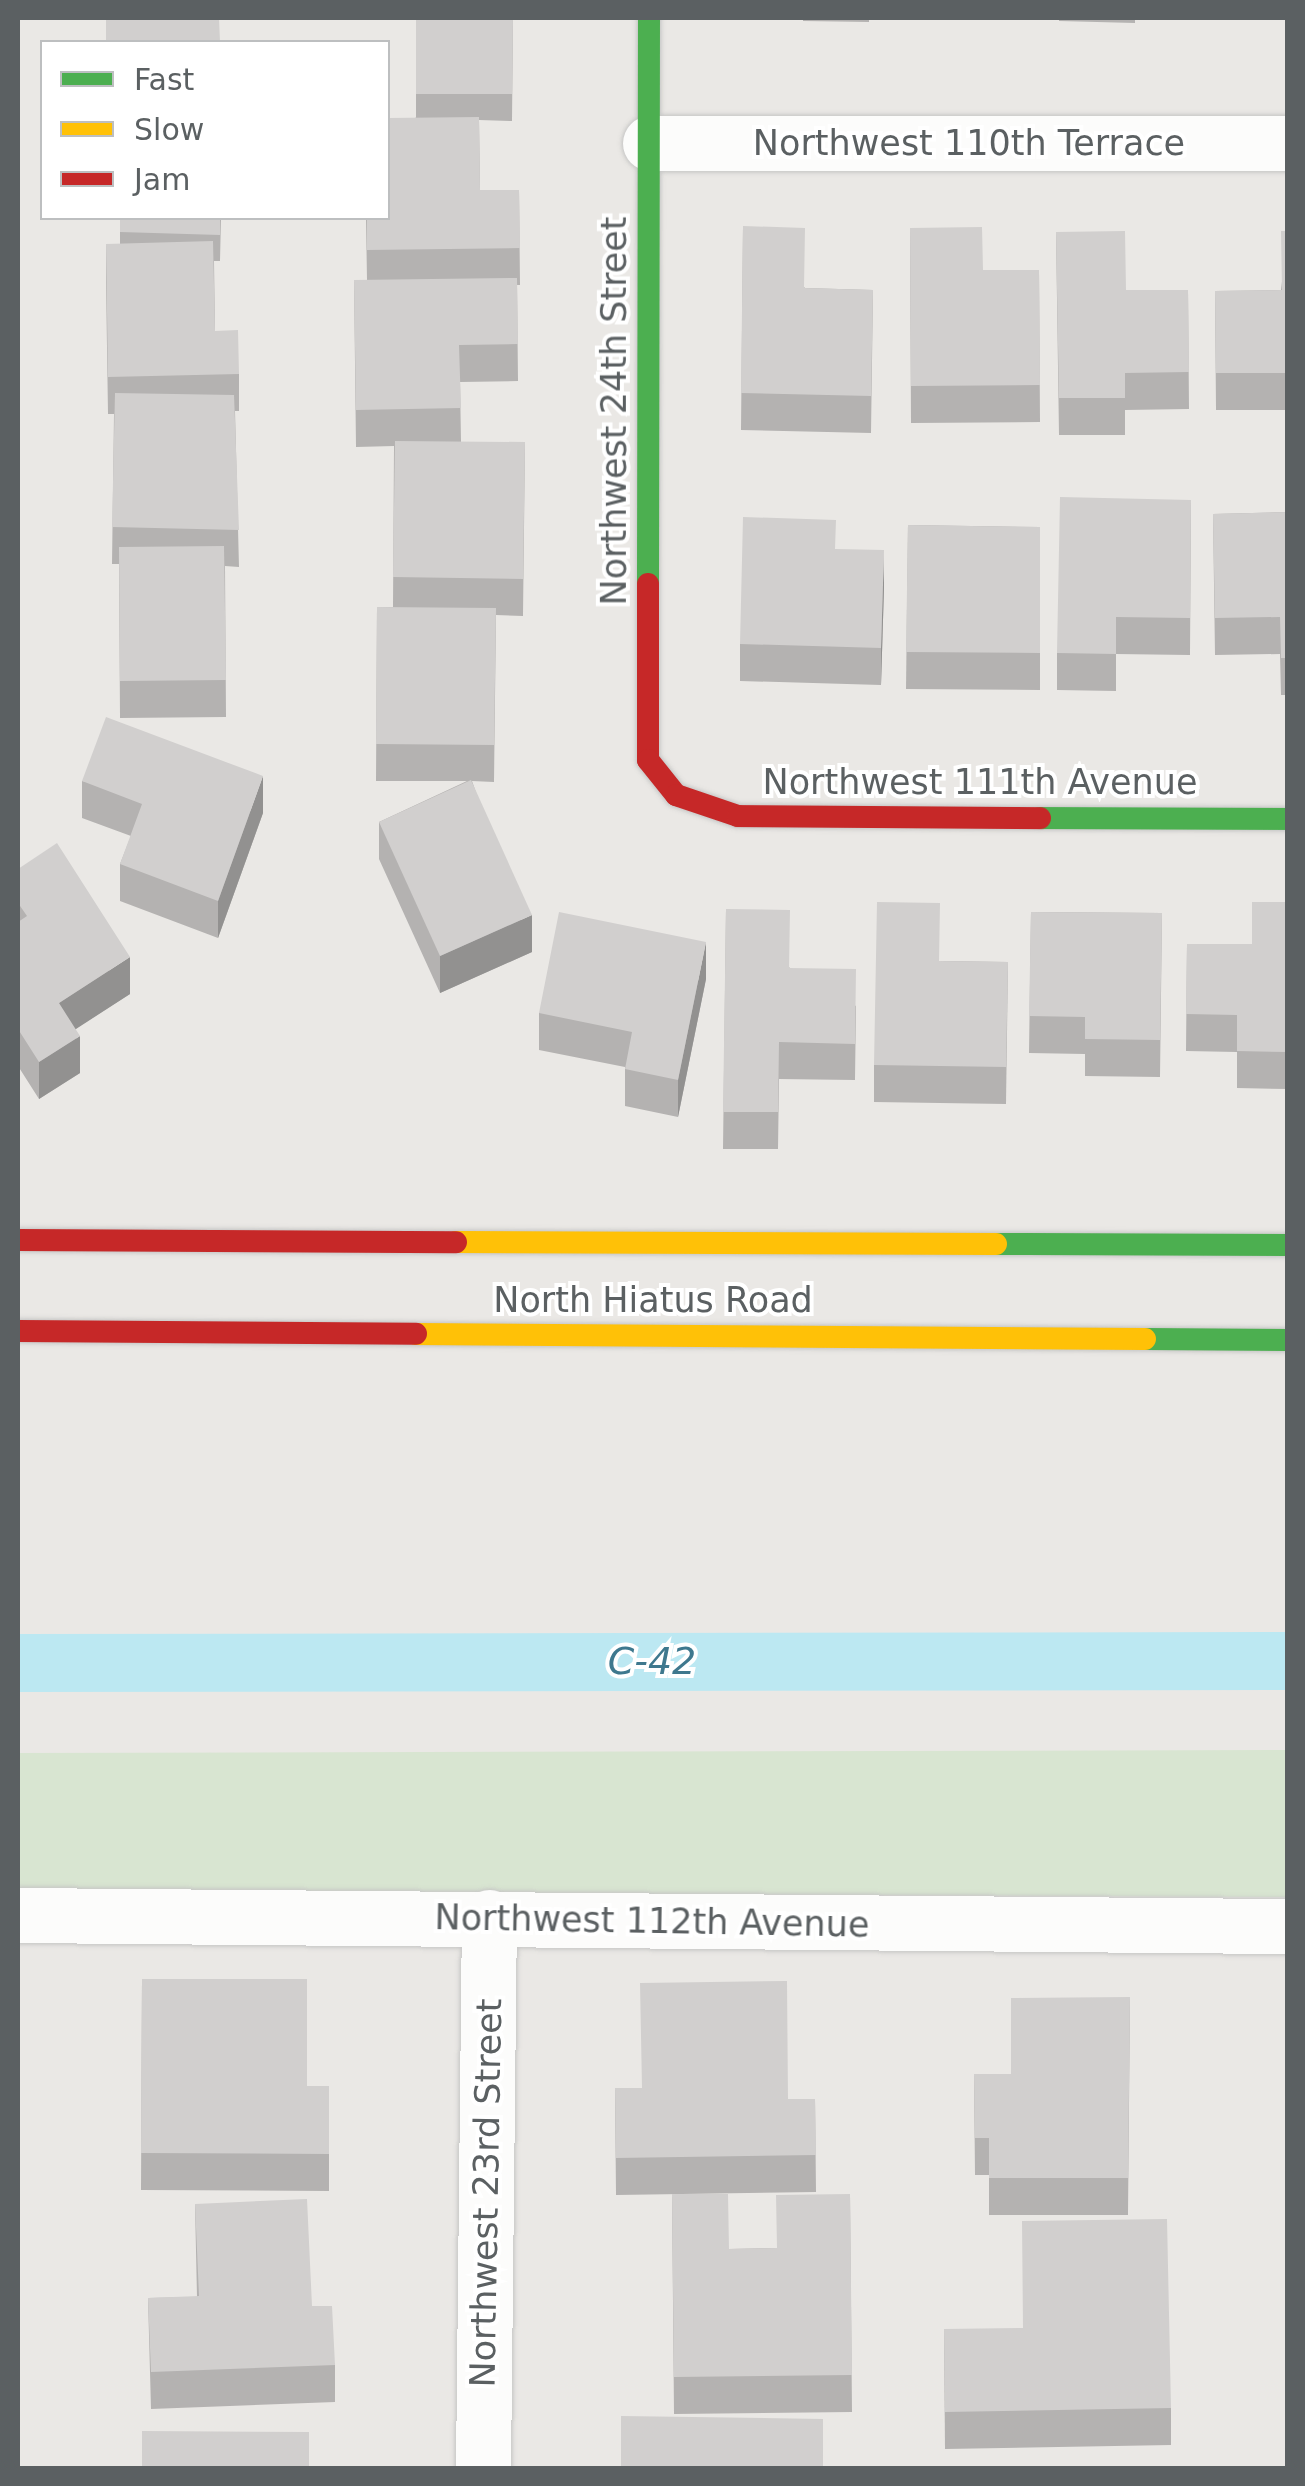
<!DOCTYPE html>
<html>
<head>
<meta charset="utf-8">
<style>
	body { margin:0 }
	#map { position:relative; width:1305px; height:2486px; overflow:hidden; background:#eae8e5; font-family:"DejaVu Sans",sans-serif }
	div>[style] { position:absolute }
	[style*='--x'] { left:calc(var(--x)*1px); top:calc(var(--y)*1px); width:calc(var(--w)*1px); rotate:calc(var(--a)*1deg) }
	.green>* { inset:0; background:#d8e5d1 }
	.canal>* { height:58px; margin:-29px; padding:0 29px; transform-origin:29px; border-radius:29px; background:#bce8f2 }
	.roads { filter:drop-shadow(0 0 2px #c6c6c5) drop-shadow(0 0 2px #c6c6c5) }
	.street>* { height:55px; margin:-27.5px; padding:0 27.5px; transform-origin:27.5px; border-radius:27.5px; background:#fcfcfb }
	.fast>* { height:22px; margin:-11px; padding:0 11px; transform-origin:11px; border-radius:11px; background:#4caf50 }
	.slow>* { height:22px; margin:-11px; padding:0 11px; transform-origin:11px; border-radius:11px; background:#ffc107 }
	.jam>* { height:22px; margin:-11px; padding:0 11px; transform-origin:11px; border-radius:11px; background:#c62828 }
	.wall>* { inset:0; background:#b4b2b1 }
	.shaded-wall>* { inset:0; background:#929190 }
	.building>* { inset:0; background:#d1cfce }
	span { translate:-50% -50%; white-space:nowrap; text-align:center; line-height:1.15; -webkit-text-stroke:8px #fff; paint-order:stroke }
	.street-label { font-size:35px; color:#5b6062 }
	.water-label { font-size:38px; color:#3e788e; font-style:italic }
	.frame { position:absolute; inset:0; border:20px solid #5b6062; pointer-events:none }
	.legend { position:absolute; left:40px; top:40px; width:350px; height:180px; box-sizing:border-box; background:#fff; border:2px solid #bdbfc0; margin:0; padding:12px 18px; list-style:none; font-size:30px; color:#5b6062 }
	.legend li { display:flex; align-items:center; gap:20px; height:50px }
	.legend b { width:50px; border:2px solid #bdbfc0 }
</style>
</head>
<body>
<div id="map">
	<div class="green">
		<div style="clip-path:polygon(1287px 1750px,1287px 1897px,18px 1891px,18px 1753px)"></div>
	</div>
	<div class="canal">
		<div style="--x:18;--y:1663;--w:1270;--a:-0.09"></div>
	</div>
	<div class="roads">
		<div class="street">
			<div style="--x:650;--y:143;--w:638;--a:0"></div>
			<div style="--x:18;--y:1915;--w:1270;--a:0.5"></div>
			<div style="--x:483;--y:2468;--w:551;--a:-89.38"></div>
		</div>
		<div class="fast">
			<div style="--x:648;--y:584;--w:566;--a:-89.9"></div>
			<div style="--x:1040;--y:818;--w:248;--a:0.2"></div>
			<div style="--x:996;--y:1244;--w:292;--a:0.2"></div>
			<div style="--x:1145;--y:1339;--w:143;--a:0.4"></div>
		</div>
		<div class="slow">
			<div style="--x:456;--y:1242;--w:540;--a:0.21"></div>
			<div style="--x:416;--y:1334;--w:729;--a:0.39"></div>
		</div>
		<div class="jam">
			<div style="--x:648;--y:584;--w:176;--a:90"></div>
			<div style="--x:648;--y:760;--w:45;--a:51.3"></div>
			<div style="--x:676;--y:795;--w:65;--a:18.7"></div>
			<div style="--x:738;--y:816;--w:302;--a:0.4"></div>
			<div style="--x:18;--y:1240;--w:438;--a:0.3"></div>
			<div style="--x:18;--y:1331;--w:398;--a:0.4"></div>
		</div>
	</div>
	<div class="wall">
		<div style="clip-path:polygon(416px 18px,513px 18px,512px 121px,479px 120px,480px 190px,519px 190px,520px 285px,517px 285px,518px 381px,460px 382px,461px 442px,525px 442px,523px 616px,496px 615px,494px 782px,472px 781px,532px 952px,440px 993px,379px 859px,379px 822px,467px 781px,376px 781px,377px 607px,393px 607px,394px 446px,356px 447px,354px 280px,367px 280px,366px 218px,416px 117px)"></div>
		<div style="clip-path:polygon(803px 18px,869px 18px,869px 22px,803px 21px)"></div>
		<div style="clip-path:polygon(1059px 18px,1135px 18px,1135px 23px,1059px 21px)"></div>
		<div style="clip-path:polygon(120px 218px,221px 218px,220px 261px,214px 261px,215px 331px,239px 374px,239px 411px,235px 411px,239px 567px,225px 566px,226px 717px,120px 718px,119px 564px,112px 564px,114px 414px,108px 414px,106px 281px,106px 244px,120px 244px)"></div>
		<div style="clip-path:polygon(743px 226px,805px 288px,873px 290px,871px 433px,741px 430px)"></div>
		<div style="clip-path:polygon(910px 228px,983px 270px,1039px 270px,1040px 422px,911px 423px)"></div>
		<div style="clip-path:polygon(1288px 231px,1288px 410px,1216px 410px,1215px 291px,1281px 290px)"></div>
		<div style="clip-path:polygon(1056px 232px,1126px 290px,1188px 290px,1189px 409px,1125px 410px,1125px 435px,1059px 435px)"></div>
		<div style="clip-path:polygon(1191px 500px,1190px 655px,1116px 654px,1116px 691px,1057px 690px,1057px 653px)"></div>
		<div style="clip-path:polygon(1288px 512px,1288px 695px,1281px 695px,1280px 654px,1215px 655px,1213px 514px)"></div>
		<div style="clip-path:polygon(908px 525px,1040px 527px,1040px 690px,906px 689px)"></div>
		<div style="clip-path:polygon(836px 549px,884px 587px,881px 685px,740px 681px,740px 644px)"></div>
		<div style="clip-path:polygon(82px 781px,263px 813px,218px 938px,120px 901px,120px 864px,131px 836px,82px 818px)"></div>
		<div style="clip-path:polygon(18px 869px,130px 994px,75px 1029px,80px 1073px,39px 1099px,18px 1066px)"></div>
		<div style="clip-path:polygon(1288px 902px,1288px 1089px,1237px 1088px,1237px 1052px,1186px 1051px,1187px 944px,1252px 944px)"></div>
		<div style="clip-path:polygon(726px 909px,790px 968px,856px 1006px,855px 1080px,779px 1079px,778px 1149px,723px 1149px)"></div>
		<div style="clip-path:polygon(1031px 912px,1162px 913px,1160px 1077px,1085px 1076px,1085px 1054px,1029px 1053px)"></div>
		<div style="clip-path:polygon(940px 961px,1008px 962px,1006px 1104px,874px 1102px,874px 1065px)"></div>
		<div style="clip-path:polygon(706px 979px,678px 1117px,625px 1106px,625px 1067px,539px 1050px,539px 1013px)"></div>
		<div style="clip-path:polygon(142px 1979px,307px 2086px,329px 2086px,329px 2191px,141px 2190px)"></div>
		<div style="clip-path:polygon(1130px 1997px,1128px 2215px,989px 2215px,989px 2175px,975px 2175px,974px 2074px,1011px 2074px)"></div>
		<div style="clip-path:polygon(615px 2088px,641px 2088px,788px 2099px,815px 2099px,816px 2192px,616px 2195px)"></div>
		<div style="clip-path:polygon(672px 2194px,729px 2249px,777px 2248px,850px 2194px,852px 2412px,674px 2414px)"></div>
		<div style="clip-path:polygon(195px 2204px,312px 2306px,335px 2365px,335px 2402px,151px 2409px,148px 2298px,197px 2297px)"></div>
		<div style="clip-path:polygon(944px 2329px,1171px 2408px,1171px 2445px,945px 2449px)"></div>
	</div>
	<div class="shaded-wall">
		<div style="clip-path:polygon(884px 550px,884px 587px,881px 685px,881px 648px)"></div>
		<div style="clip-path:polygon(263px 776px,263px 813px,218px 938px,218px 901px)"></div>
		<div style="clip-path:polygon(532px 915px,532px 952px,440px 993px,440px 956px)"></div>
		<div style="clip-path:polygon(706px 942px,706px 979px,678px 1117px,678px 1080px)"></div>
		<div style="clip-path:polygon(130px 957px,130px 994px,59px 1040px,59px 1003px)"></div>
		<div style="clip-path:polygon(80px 1036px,80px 1073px,39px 1099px,39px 1062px)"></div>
	</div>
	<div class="building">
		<div style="clip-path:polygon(146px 18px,219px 18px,220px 42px,106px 42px,106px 20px,146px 19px)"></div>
		<div style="clip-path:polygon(416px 18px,513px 18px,512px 94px,416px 94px)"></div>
		<div style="clip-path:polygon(479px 117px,480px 190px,519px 190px,520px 248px,367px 250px,367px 218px,388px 218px,388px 118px)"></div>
		<div style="clip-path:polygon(120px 218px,220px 218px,220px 235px,120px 232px)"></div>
		<div style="clip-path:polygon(743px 226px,805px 228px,804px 288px,873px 290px,871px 396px,741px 393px)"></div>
		<div style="clip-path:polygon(982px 227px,983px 270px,1039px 270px,1040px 385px,911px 386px,910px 228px)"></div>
		<div style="clip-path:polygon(1125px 231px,1126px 290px,1188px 290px,1189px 372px,1125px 373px,1125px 398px,1059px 398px,1056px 232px)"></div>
		<div style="clip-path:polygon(1281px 231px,1288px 231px,1288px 373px,1216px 373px,1215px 291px,1282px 290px)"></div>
		<div style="clip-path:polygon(213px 241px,215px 331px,238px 330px,239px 374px,108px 377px,106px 244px)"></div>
		<div style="clip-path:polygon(517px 278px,518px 344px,459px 345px,461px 408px,356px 410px,354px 280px)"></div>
		<div style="clip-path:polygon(115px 393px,234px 395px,239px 530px,112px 527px)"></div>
		<div style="clip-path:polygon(395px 441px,525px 442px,523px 579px,393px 577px)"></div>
		<div style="clip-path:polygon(1060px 497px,1191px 500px,1190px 618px,1116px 617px,1116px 654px,1057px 653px)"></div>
		<div style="clip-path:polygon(1288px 512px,1288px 658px,1281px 658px,1280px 617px,1215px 618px,1213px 514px)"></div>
		<div style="clip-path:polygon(743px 517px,836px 520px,835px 549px,884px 550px,881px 648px,740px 644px)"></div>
		<div style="clip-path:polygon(908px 525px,1040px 527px,1040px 653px,906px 652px)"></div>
		<div style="clip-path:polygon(224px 546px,226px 680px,120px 681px,119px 547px)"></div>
		<div style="clip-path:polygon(377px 607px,496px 608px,494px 745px,376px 744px)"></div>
		<div style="clip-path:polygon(106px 717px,263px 776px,218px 901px,120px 864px,142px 804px,82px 781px)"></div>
		<div style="clip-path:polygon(471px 780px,532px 915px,440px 956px,379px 822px)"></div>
		<div style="clip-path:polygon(57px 843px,130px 957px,59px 1003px,80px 1036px,39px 1062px,18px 1029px,18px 922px,27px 916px,18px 903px,18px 869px)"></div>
		<div style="clip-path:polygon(877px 902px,940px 903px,939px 961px,1008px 962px,1006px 1067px,874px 1065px)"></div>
		<div style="clip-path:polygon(1252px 902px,1288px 902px,1288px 1052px,1237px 1051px,1237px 1015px,1186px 1014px,1187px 944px,1252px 944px)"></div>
		<div style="clip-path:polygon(726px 909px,790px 910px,789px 968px,856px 969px,855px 1044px,779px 1042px,778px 1112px,723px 1112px)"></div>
		<div style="clip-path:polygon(559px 912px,706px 942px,678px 1080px,625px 1069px,632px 1032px,539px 1013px)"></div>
		<div style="clip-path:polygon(1031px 912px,1162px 913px,1160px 1040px,1085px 1039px,1085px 1017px,1029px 1016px)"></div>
		<div style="clip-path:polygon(142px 1979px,307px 1979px,307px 2086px,329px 2086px,329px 2154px,141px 2153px)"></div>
		<div style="clip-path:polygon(787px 1981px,788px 2099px,815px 2099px,816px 2155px,616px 2158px,615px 2088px,642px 2088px,640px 1983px)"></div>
		<div style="clip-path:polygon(1130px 1997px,1128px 2178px,989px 2178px,989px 2138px,975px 2138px,974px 2074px,1011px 2074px,1011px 1998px)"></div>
		<div style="clip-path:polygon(672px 2194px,728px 2194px,729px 2249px,777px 2248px,776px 2195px,850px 2194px,852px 2375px,674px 2377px)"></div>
		<div style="clip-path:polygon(307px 2199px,312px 2306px,332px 2306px,335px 2365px,151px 2372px,148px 2298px,199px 2296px,195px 2204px)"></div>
		<div style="clip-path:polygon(1167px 2219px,1171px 2408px,945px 2412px,944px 2329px,1023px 2328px,1022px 2221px)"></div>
		<div style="clip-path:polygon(621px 2416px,823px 2419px,823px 2468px,621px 2468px)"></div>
		<div style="clip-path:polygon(142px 2431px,309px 2432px,309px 2468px,142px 2468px)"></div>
	</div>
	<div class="street-label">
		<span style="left:969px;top:143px">Northwest 110th Terrace</span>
		<span style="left:614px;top:411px;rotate:-90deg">Northwest 24th Street</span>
		<span style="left:980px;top:782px">Northwest 111th Avenue</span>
		<span style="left:653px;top:1300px">North Hiatus Road</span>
		<span style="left:652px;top:1921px;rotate:1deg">Northwest 112th Avenue</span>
		<span style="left:486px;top:2193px;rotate:-89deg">Northwest 23rd Street</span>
	</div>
	<div class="water-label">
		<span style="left:652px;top:1662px">C-42</span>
	</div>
	<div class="frame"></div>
	<ul class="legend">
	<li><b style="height:12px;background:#4caf50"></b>Fast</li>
	<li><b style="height:12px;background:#ffc107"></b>Slow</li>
	<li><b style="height:12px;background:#c62828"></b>Jam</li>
	</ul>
</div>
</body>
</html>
